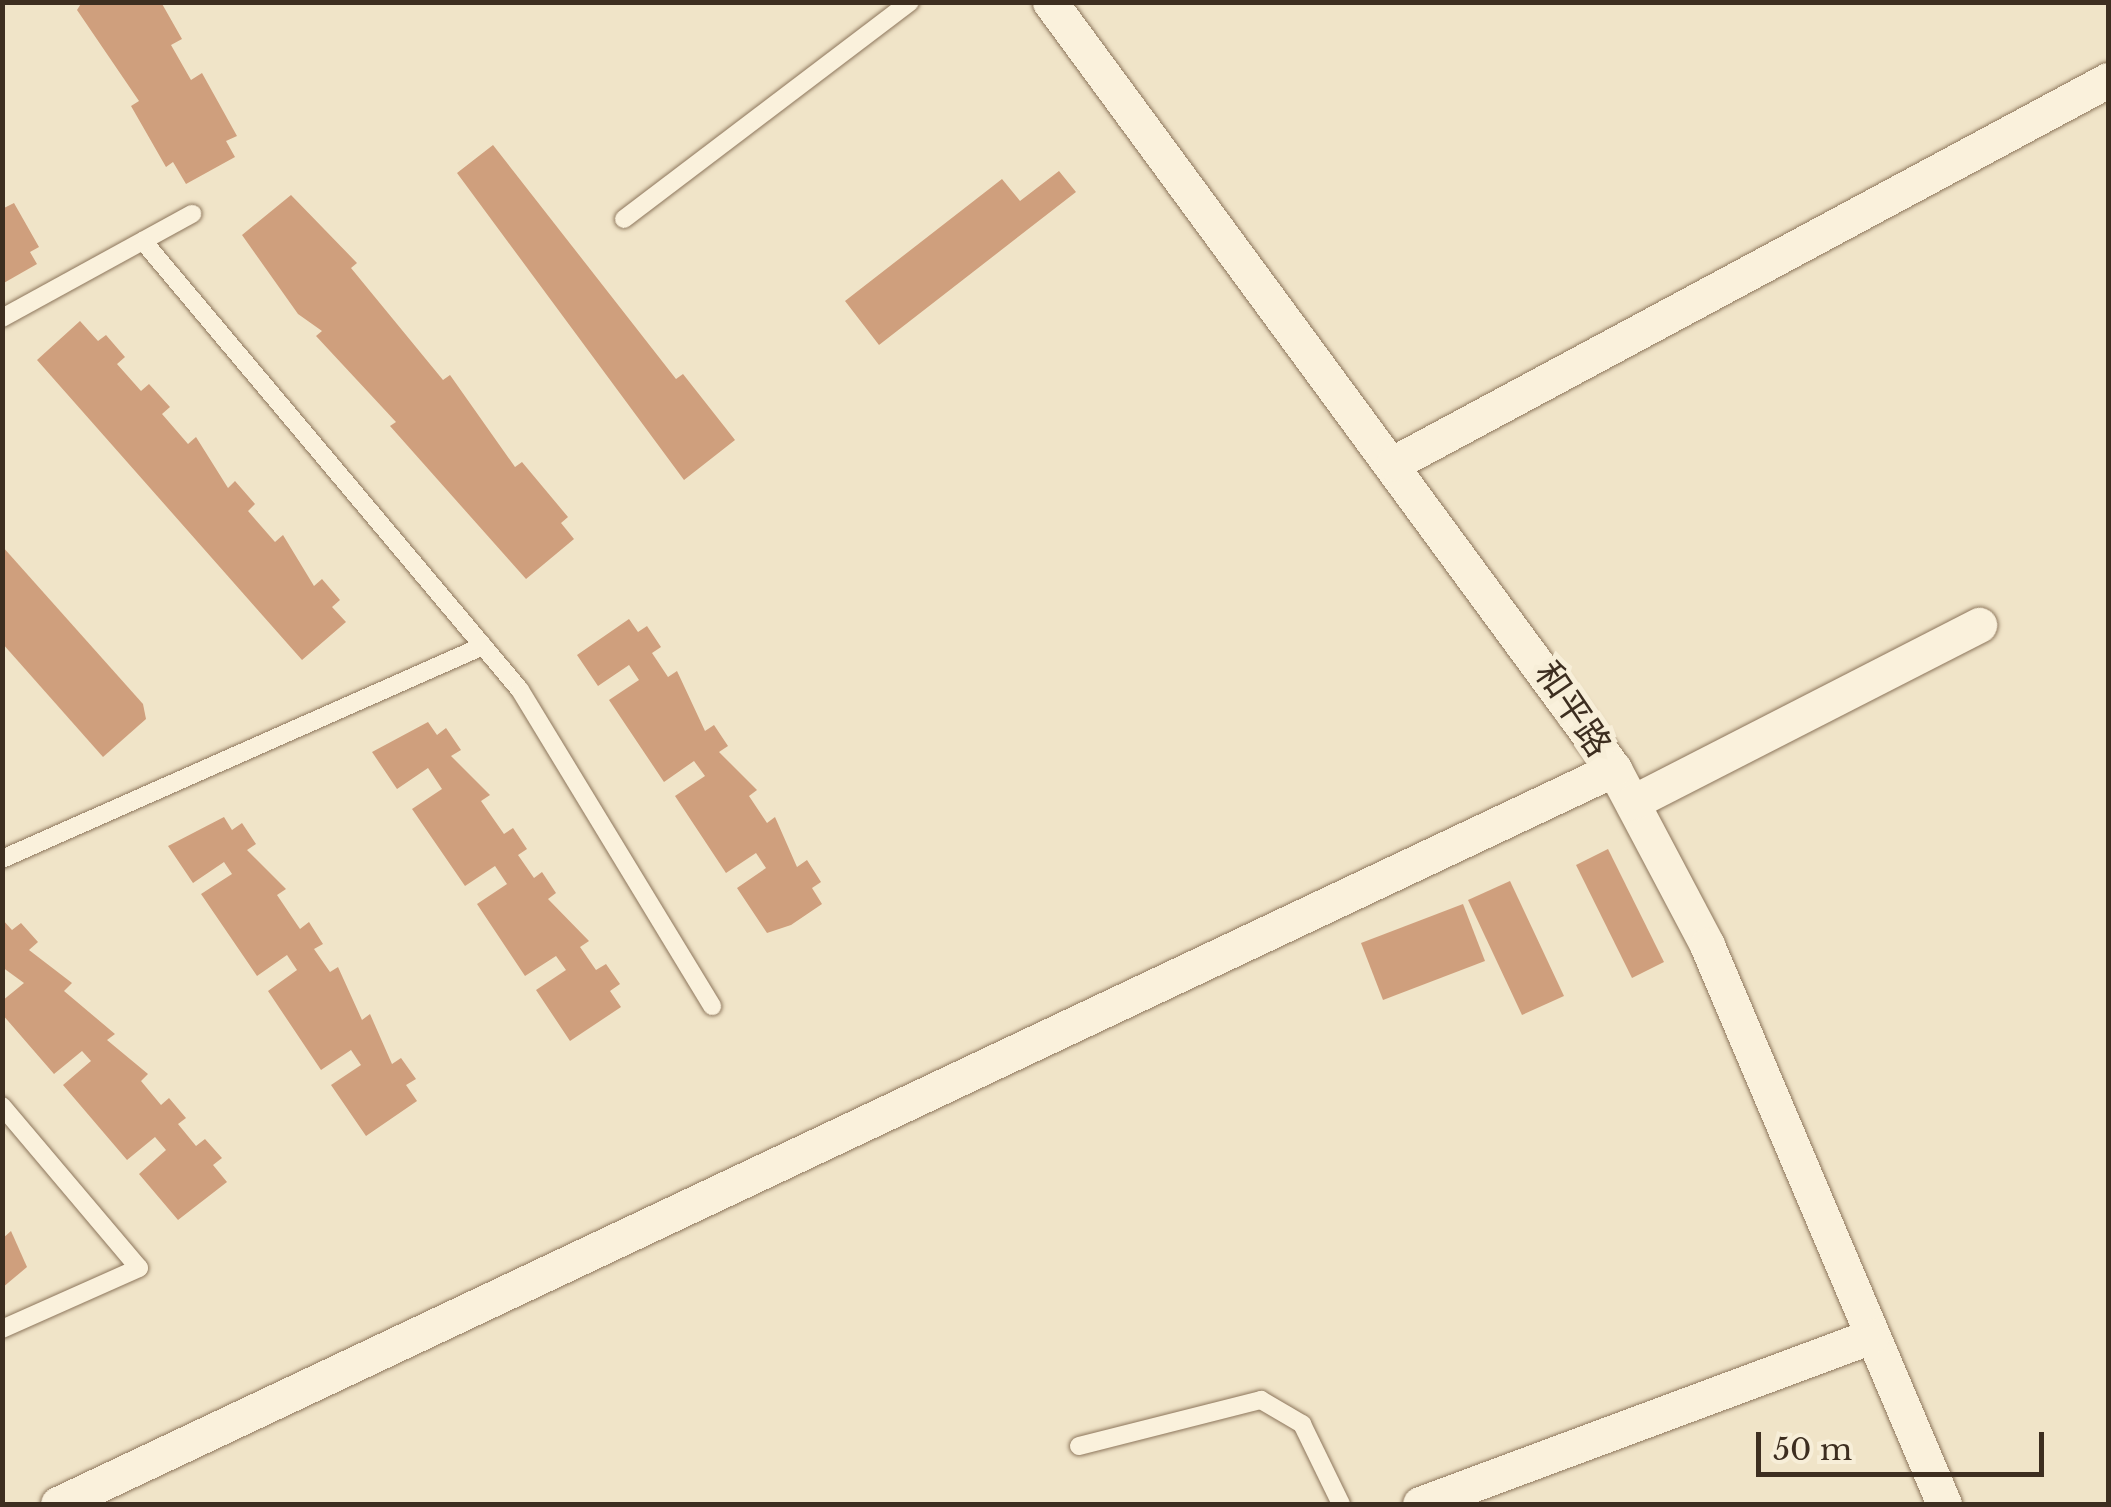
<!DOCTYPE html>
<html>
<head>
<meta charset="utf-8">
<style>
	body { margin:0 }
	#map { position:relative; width:2111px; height:1507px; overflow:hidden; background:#f0e4c8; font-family:"Libre Baskerville","Noto Sans SC",serif }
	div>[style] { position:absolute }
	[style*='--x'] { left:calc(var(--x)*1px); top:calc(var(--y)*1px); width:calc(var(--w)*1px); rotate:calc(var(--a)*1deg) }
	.building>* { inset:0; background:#cf9f7d }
	.roads { filter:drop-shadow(0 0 2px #8d765c) drop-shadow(0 0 2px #8d765c) }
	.lane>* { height:18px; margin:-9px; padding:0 9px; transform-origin:9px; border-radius:9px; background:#faf1dc }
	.street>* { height:35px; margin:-17.5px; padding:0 17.5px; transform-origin:17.5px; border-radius:17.5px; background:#faf1dc }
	span { translate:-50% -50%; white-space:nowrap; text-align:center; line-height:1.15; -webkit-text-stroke:10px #f7eed8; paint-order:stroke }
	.street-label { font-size:35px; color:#3d2e20 }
	.frame { position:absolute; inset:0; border:5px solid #3d2e20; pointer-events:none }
	.scale { position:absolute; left:1756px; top:1432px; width:288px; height:45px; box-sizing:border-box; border:5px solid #3d2e20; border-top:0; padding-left:12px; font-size:30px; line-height:35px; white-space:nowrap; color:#3d2e20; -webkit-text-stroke:8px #f7eed8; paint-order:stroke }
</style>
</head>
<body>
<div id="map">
	<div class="building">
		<div style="clip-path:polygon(82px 2px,161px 2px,182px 39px,171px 45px,191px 80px,202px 73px,237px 136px,226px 141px,235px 157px,186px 184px,173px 162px,166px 167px,131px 106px,139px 101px,77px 10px)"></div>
		<div style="clip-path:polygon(493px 145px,676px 379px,683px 374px,735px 440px,684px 480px,457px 173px)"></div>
		<div style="clip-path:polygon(1059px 171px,1076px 192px,879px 345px,845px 301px,1002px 179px,1020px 201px)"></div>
		<div style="clip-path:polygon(291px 195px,357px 263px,351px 268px,443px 380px,450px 375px,515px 467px,522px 462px,568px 517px,561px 523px,574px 539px,526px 579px,390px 426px,396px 422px,316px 336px,322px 331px,298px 314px,242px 235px)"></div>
		<div style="clip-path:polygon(14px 203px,39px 247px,30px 252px,37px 264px,2px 284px,2px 209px)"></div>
		<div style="clip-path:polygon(80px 321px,98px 341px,106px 335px,125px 357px,117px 364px,141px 391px,149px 384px,170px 407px,162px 414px,188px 444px,196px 437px,228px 488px,235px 481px,255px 504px,248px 511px,275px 542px,283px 535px,314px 586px,322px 579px,340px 600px,332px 607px,346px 622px,302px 660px,37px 360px)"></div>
		<div style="clip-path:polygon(2px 546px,143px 704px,146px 719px,103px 757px,2px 643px)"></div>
		<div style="clip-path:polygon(629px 619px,638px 632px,647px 626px,661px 647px,652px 653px,668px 677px,677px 671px,705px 731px,714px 725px,728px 746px,719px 752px,757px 790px,749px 796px,767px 823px,775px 817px,797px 867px,807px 860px,821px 882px,812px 888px,822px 904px,791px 925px,767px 933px,737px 888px,766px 868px,756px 853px,726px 873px,675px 796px,705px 776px,694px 761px,664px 782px,609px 700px,639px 680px,629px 665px,598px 686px,577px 655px)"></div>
		<div style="clip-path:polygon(428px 722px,437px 735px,446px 728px,461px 750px,451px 756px,490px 795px,481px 801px,504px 834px,513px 828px,527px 849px,518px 855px,534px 878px,542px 872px,556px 893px,548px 899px,589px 941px,580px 947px,596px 970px,606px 964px,620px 984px,610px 991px,621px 1007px,570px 1041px,536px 990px,566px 970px,556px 956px,525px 976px,477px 904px,507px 884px,495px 866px,465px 886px,412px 809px,442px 789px,428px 768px,397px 789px,372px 752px)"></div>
		<div style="clip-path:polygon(224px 817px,232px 830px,242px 823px,256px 844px,247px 850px,286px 889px,277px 895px,300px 929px,309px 922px,323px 944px,314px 949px,330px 972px,338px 967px,362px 1020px,370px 1014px,392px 1064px,401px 1058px,416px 1079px,406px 1085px,417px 1101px,366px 1136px,331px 1085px,361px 1065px,351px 1050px,321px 1070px,268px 991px,297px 970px,287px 955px,257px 976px,201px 894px,232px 874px,224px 862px,193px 883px,168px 846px)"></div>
		<div style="clip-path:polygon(1608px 849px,1664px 962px,1632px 978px,1576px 865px)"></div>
		<div style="clip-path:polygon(1510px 881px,1564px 996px,1522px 1015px,1468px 900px)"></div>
		<div style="clip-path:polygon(1463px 904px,1485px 961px,1383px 1000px,1361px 943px)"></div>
		<div style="clip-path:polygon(2px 919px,12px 930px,21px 923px,38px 942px,29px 950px,72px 983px,64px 991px,115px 1034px,107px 1040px,148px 1074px,141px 1081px,161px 1105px,169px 1098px,186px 1118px,178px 1124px,196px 1146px,205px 1139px,222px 1158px,213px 1165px,227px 1182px,178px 1220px,139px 1174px,166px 1150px,155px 1137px,127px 1160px,63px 1085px,91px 1061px,82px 1051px,54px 1074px,2px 1014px,2px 1001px,24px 983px,2px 967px)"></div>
		<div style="clip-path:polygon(11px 1231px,27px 1267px,2px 1288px,2px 1239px)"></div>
	</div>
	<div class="roads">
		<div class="lane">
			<div style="--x:624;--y:219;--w:359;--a:-37.2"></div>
			<div style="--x:143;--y:241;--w:586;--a:49.98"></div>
			<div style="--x:520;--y:690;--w:370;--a:58.7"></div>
			<div style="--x:2;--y:318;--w:217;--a:-28.7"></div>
			<div style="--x:2;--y:859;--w:526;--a:-23.89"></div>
			<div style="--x:2;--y:1106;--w:212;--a:49.8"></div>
			<div style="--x:139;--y:1268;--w:150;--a:156"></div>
			<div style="--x:1079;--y:1446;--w:188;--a:-14.2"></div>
			<div style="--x:1261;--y:1400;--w:48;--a:30.3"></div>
			<div style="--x:1302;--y:1424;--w:89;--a:64"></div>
		</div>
		<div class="street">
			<div style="--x:1050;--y:2;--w:952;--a:53.67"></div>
			<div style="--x:1614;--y:769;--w:199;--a:62.1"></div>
			<div style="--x:1707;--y:945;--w:607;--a:67.02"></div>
			<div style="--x:1394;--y:463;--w:810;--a:-28.21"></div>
			<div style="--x:1633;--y:802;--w:389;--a:-27.1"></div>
			<div style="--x:58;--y:1504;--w:1721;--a:-25.28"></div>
			<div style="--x:1420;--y:1504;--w:482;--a:-20.4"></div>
		</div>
	</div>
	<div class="street-label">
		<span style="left:1573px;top:709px;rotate:56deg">和平路</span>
	</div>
	<div class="frame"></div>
	<div class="scale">50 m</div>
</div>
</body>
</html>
